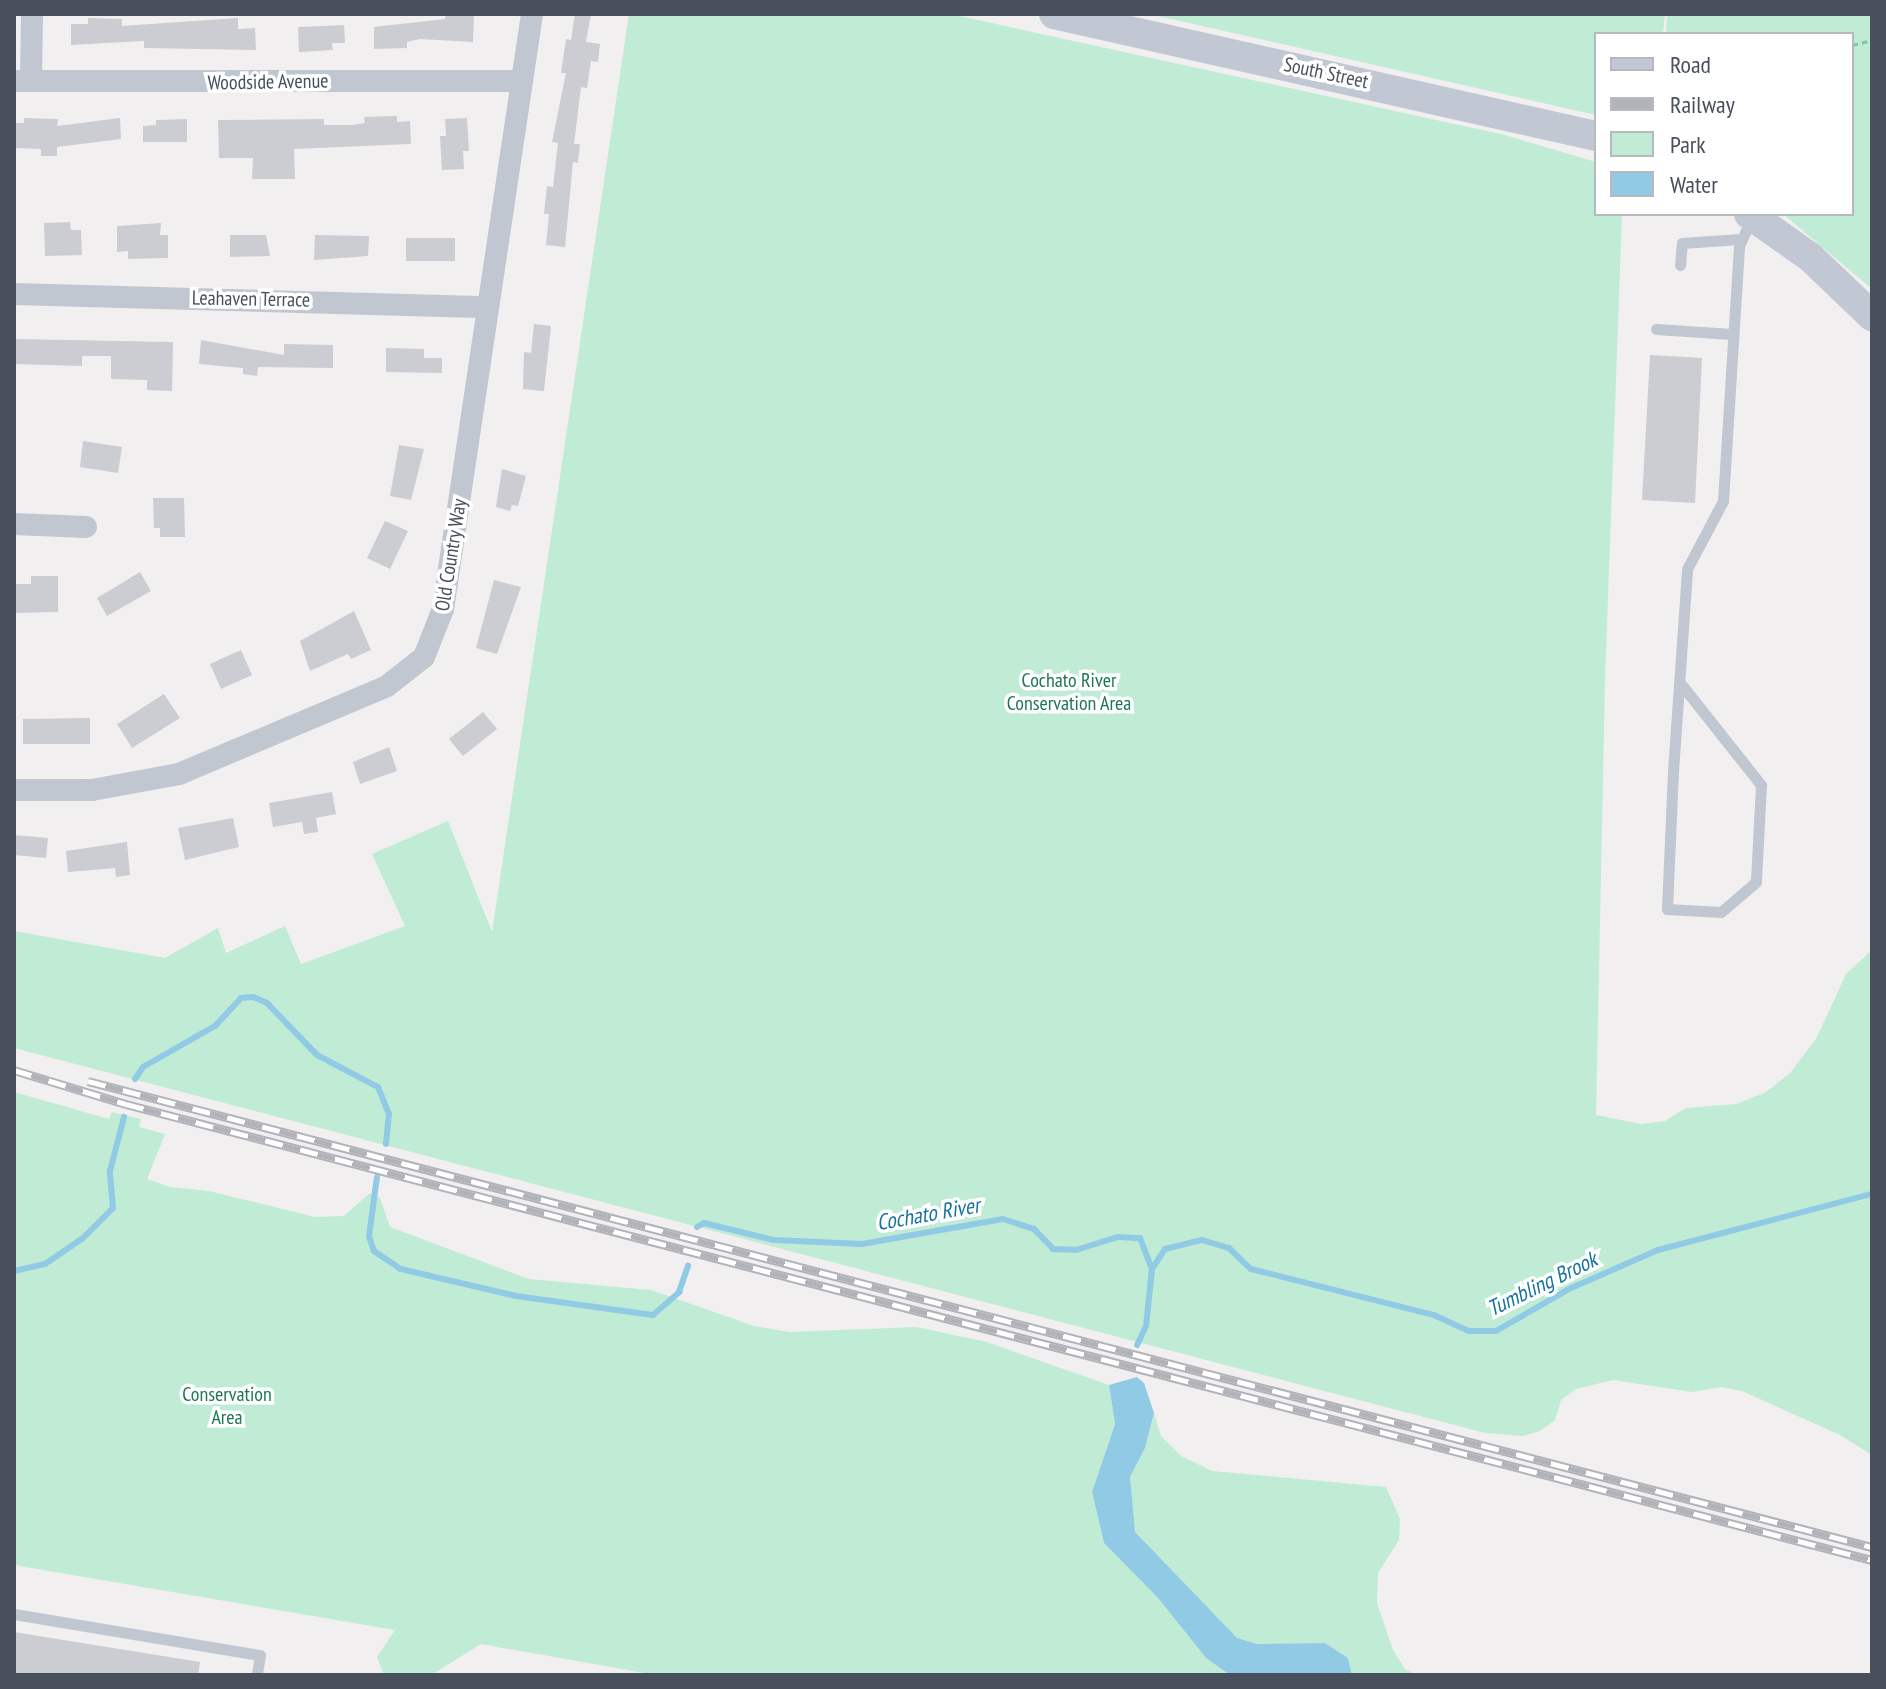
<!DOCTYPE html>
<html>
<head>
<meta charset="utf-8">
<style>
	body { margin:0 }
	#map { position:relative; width:1886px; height:1689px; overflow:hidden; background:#f1efef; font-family:"PT Sans Narrow",sans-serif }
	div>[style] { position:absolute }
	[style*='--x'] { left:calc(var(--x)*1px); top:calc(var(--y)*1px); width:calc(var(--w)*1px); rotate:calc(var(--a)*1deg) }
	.green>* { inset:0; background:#c0ecd6 }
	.water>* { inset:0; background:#91cae5 }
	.stream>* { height:6px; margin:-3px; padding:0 3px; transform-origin:3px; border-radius:3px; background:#91cae5 }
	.building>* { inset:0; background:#cccdd3 }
	.path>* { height:3px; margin-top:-1.5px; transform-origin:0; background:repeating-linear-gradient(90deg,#7bc7aa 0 6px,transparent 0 10px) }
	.lane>* { height:11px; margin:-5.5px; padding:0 5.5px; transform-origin:5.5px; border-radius:5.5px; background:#c0c7d0 }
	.street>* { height:22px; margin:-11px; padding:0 11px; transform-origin:11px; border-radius:11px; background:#c0c7d0 }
	.secondary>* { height:30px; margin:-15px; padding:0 15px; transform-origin:15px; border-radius:15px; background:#c1c8d4 }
	.rail>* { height:9px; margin-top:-4.5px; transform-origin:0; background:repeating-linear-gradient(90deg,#fff 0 18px,#b1b3b9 0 36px); box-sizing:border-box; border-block:2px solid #b1b3b9 }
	span { translate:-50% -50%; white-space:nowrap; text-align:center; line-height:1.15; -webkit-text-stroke:7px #fff; paint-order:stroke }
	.street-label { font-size:20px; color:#48505b }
	.park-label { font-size:20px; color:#1e7754 }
	.water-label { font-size:22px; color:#17749f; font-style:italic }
	.frame { position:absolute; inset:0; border:16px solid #48505b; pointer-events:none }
	.legend { position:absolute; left:1594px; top:32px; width:260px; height:184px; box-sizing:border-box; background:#fff; border:2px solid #b6b9bd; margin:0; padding:10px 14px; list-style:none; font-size:24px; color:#48505b }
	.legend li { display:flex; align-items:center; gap:16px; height:40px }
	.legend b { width:40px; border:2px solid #b6b9bd }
</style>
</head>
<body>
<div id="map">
	<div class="green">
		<div style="clip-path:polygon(629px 14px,950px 14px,1505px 135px,1596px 162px,1596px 214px,1622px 214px,1605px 680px,1596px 1115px,1641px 1124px,1665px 1121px,1686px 1108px,1737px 1104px,1766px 1092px,1790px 1073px,1816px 1039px,1846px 974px,1872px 950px,1872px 1455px,1840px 1435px,1742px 1391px,1721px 1387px,1692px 1392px,1613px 1380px,1576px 1389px,1561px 1400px,1555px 1420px,1540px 1431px,1523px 1436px,1485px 1433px,14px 1048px,14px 931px,165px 958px,218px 928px,226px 953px,285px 926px,301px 964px,405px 926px,372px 854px,448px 821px,492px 932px)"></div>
		<div style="clip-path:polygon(1149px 14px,1665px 14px,1663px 34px,1596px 34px,1596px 115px)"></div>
		<div style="clip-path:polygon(1667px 14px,1872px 14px,1872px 289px,1783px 214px,1852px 214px,1852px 34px,1666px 34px)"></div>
		<div style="clip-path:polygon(14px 1092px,109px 1119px,112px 1112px,141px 1119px,139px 1127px,165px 1134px,147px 1179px,170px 1187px,209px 1191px,315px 1217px,344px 1216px,370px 1193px,380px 1198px,390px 1227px,529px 1279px,651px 1290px,754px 1326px,789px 1332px,916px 1327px,987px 1342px,1109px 1385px,1115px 1424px,1092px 1492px,1104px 1543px,1158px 1598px,1206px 1658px,1230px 1675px,656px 1675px,481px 1644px,431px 1675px,384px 1675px,377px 1657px,395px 1630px,14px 1565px)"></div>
		<div style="clip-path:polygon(1154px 1413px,1161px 1436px,1181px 1456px,1212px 1471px,1386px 1487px,1400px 1519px,1399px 1540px,1378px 1573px,1377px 1603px,1393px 1650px,1405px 1669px,1417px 1675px,1352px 1675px,1348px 1658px,1325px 1643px,1257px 1644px,1237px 1638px,1170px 1573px,1135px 1532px,1129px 1506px,1130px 1477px,1145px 1448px)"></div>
	</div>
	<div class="water">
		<div style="clip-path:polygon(1137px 1377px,1144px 1383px,1154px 1413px,1145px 1448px,1130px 1477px,1135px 1532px,1237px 1638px,1257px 1644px,1325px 1643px,1348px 1658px,1352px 1675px,1230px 1675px,1206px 1658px,1158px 1598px,1104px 1543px,1092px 1492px,1115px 1424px,1109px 1385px)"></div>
	</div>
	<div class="stream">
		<div style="--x:135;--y:1079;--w:14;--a:-56"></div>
		<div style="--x:143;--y:1067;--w:83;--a:-29.7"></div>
		<div style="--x:215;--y:1026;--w:38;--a:-47"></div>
		<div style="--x:241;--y:998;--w:12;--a:-5"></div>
		<div style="--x:253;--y:997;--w:15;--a:23"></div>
		<div style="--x:267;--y:1003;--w:72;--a:46.1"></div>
		<div style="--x:317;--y:1055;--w:69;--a:27.7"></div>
		<div style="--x:378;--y:1087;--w:29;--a:68"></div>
		<div style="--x:389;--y:1114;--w:30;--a:96"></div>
		<div style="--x:377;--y:1177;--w:60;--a:97.7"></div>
		<div style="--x:369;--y:1236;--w:16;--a:72"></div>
		<div style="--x:374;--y:1251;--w:32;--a:34"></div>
		<div style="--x:401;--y:1269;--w:118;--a:13.2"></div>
		<div style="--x:516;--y:1296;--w:138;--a:7.9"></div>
		<div style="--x:653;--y:1315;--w:35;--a:-41"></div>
		<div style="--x:679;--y:1292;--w:28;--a:-71"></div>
		<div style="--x:697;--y:1227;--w:8;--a:-30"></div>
		<div style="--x:704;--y:1223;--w:72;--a:13.7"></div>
		<div style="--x:774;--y:1240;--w:88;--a:2.6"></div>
		<div style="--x:862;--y:1244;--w:143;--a:-10.1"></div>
		<div style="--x:1003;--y:1219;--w:33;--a:18"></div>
		<div style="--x:1034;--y:1229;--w:28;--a:46"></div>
		<div style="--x:1053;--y:1249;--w:23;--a:2"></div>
		<div style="--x:1076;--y:1250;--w:44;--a:-17.2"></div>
		<div style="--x:1118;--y:1237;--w:22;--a:3"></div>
		<div style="--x:1140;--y:1238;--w:33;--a:69"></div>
		<div style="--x:1152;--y:1269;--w:57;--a:96"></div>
		<div style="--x:1146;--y:1326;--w:21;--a:115"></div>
		<div style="--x:1152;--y:1269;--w:24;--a:-57"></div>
		<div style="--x:1165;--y:1249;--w:38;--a:-14"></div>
		<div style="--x:1202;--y:1240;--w:28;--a:17"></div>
		<div style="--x:1229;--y:1248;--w:30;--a:44"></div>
		<div style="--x:1251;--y:1269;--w:189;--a:14.1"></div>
		<div style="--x:1434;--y:1315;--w:38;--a:25"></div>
		<div style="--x:1469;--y:1331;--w:27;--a:0"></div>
		<div style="--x:1496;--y:1331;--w:84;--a:-29.9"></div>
		<div style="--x:1569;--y:1289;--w:97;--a:-23.7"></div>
		<div style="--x:1658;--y:1250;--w:221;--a:-14.7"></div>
		<div style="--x:14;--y:1271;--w:32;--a:-13"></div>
		<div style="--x:45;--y:1264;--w:46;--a:-34.4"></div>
		<div style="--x:83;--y:1238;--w:42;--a:-45"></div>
		<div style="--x:113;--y:1208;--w:37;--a:-95"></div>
		<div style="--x:110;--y:1171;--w:56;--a:-75.5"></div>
	</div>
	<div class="building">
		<div style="clip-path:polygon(446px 14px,474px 14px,473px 42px,420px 39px,407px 42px,407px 48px,374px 49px,374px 27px,445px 19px)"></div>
		<div style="clip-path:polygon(575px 14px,591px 14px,586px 42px,600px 44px,598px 62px,591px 61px,587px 88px,581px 87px,574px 144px,580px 144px,578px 163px,573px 162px,565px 247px,546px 245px,549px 214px,544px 214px,547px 186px,553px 187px,558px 143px,552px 142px,566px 73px,561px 73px,566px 39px,571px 40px)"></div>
		<div style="clip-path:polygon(88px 18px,122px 19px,122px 26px,238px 18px,238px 29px,255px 28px,256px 50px,144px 48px,144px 41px,71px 45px,71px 24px,88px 24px)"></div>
		<div style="clip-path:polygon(344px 25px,345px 43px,332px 43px,333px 50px,299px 52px,298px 27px)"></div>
		<div style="clip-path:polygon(397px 116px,397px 122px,410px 121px,411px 144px,294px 149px,295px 179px,252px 179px,253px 158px,219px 158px,218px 120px,324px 119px,324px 125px,353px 125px,365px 123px,364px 117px)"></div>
		<div style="clip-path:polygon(24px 118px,58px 119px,57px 126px,120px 118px,121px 139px,57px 147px,57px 156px,41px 156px,41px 149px,14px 148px,14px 123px,24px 123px)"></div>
		<div style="clip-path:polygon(467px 118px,469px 151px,463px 151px,464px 169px,442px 170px,440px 136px,446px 136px,445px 119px)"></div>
		<div style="clip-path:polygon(187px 119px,187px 142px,143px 142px,143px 126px,156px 125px,156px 120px)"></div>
		<div style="clip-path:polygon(70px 222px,71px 230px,81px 230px,82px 255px,45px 256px,44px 223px)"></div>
		<div style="clip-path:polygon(161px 223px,160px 235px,168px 235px,168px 258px,128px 259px,128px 251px,117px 252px,117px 226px)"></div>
		<div style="clip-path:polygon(230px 235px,266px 235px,270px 256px,230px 257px)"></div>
		<div style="clip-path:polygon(315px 235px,369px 236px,368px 256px,314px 260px)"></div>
		<div style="clip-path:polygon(406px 238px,455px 238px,455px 261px,406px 261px)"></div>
		<div style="clip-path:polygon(534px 324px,551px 326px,544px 391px,523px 389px,524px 352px,531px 353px)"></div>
		<div style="clip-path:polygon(15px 339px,173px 342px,172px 391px,147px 390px,147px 380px,111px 379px,111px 356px,82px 356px,82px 366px,15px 364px)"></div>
		<div style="clip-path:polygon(201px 340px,284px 355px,284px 344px,333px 345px,333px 368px,258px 367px,257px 376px,243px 374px,243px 368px,199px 364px)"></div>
		<div style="clip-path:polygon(386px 348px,424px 349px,424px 358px,442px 358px,442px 373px,386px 372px)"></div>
		<div style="clip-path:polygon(1650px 355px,1702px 358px,1695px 503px,1642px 500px)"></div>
		<div style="clip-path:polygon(83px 441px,122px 447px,118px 473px,80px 467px)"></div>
		<div style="clip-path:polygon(399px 445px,424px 449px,411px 500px,390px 496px)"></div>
		<div style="clip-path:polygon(502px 469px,526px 476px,518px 506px,512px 505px,510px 511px,496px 507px)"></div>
		<div style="clip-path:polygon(153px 498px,184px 498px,185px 537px,160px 537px,160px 528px,154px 528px)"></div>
		<div style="clip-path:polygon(385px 521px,408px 531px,390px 569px,367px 558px)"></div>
		<div style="clip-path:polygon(140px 572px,151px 591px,107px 616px,97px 598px)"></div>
		<div style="clip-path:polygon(31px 576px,58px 576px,58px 612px,14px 613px,14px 584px,31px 584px)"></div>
		<div style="clip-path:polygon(494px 580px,521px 587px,497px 654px,476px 648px)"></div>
		<div style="clip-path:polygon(354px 611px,371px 650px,351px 659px,348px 654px,310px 671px,300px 641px)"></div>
		<div style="clip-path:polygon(241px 650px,252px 675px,221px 689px,210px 664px)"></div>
		<div style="clip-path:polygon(164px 694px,180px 718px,132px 748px,117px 724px)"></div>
		<div style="clip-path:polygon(483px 712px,497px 729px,463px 756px,449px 739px)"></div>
		<div style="clip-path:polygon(90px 718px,90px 744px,23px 744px,23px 719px)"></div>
		<div style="clip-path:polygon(389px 747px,397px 771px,360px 784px,353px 762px)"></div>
		<div style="clip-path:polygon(332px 792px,336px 814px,316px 818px,318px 832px,304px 834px,302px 822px,273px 827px,269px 803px)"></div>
		<div style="clip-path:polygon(233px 818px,239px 847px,185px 860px,178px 828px)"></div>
		<div style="clip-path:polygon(14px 835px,48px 838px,46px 858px,14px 855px)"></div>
		<div style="clip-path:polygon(127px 842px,130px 875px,116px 877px,115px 868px,68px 872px,66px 851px)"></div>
		<div style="clip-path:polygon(14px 1632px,200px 1662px,198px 1675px,14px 1675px)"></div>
	</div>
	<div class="path">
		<div style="--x:1852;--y:45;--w:21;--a:-14"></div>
	</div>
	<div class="lane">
		<div style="--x:1680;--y:265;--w:22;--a:-85"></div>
		<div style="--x:1682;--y:243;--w:58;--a:-3.9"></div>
		<div style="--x:1656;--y:329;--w:76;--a:3.8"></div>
		<div style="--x:1681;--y:684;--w:129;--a:51.6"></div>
		<div style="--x:1761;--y:785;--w:97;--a:93"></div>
		<div style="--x:1756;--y:882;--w:46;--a:139.4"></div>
		<div style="--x:1721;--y:912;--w:54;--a:-176.8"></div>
		<div style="--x:1667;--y:909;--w:138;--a:-87.5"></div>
		<div style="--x:1673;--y:771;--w:202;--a:-86"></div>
		<div style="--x:1687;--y:569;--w:77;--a:-62.1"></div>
		<div style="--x:1723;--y:501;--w:256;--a:-86.4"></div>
		<div style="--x:1739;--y:246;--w:32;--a:-66"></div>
		<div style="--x:14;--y:1614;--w:249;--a:9.5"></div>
		<div style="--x:260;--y:1655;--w:20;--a:99"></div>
	</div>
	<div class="street">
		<div style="--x:14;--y:81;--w:508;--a:0"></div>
		<div style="--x:31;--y:81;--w:67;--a:-89.1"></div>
		<div style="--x:14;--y:294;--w:474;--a:1.6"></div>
		<div style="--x:14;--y:524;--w:72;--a:2.4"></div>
		<div style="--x:14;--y:790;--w:78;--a:0"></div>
		<div style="--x:92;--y:790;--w:88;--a:-10.4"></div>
		<div style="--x:179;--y:774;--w:226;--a:-22.9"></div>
		<div style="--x:387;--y:686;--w:47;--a:-38.1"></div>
		<div style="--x:424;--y:657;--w:52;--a:-68.4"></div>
		<div style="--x:443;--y:609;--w:602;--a:-81.49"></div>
	</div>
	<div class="secondary">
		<div style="--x:1054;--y:14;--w:556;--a:12.69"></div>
		<div style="--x:1749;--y:214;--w:75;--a:35.2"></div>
		<div style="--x:1810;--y:257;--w:86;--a:43.6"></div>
	</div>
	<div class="rail">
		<div style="--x:14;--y:1070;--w:117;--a:16.9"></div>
		<div style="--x:126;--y:1104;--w:1805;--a:14.64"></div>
		<div style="--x:88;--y:1081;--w:1844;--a:14.64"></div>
	</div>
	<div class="street-label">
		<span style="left:1326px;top:73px;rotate:12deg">South Street</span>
		<span style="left:268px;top:82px;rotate:-1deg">Woodside Avenue</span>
		<span style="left:251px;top:299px;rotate:1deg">Leahaven Terrace</span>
		<span style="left:451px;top:555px;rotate:-81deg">Old Country Way</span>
	</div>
	<div class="park-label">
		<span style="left:1069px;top:692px">Cochato River<br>Conservation Area</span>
		<span style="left:227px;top:1406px">Conservation<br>Area</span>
	</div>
	<div class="water-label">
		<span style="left:928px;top:1214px;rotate:-10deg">Cochato River</span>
		<span style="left:1542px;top:1284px;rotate:-26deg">Tumbling Brook</span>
	</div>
	<div class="frame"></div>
	<ul class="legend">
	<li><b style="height:10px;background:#c1c8d4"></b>Road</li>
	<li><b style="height:10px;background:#b1b3b9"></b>Railway</li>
	<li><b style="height:22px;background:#c0ecd6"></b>Park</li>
	<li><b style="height:22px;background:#91cae5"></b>Water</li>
	</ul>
</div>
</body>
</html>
